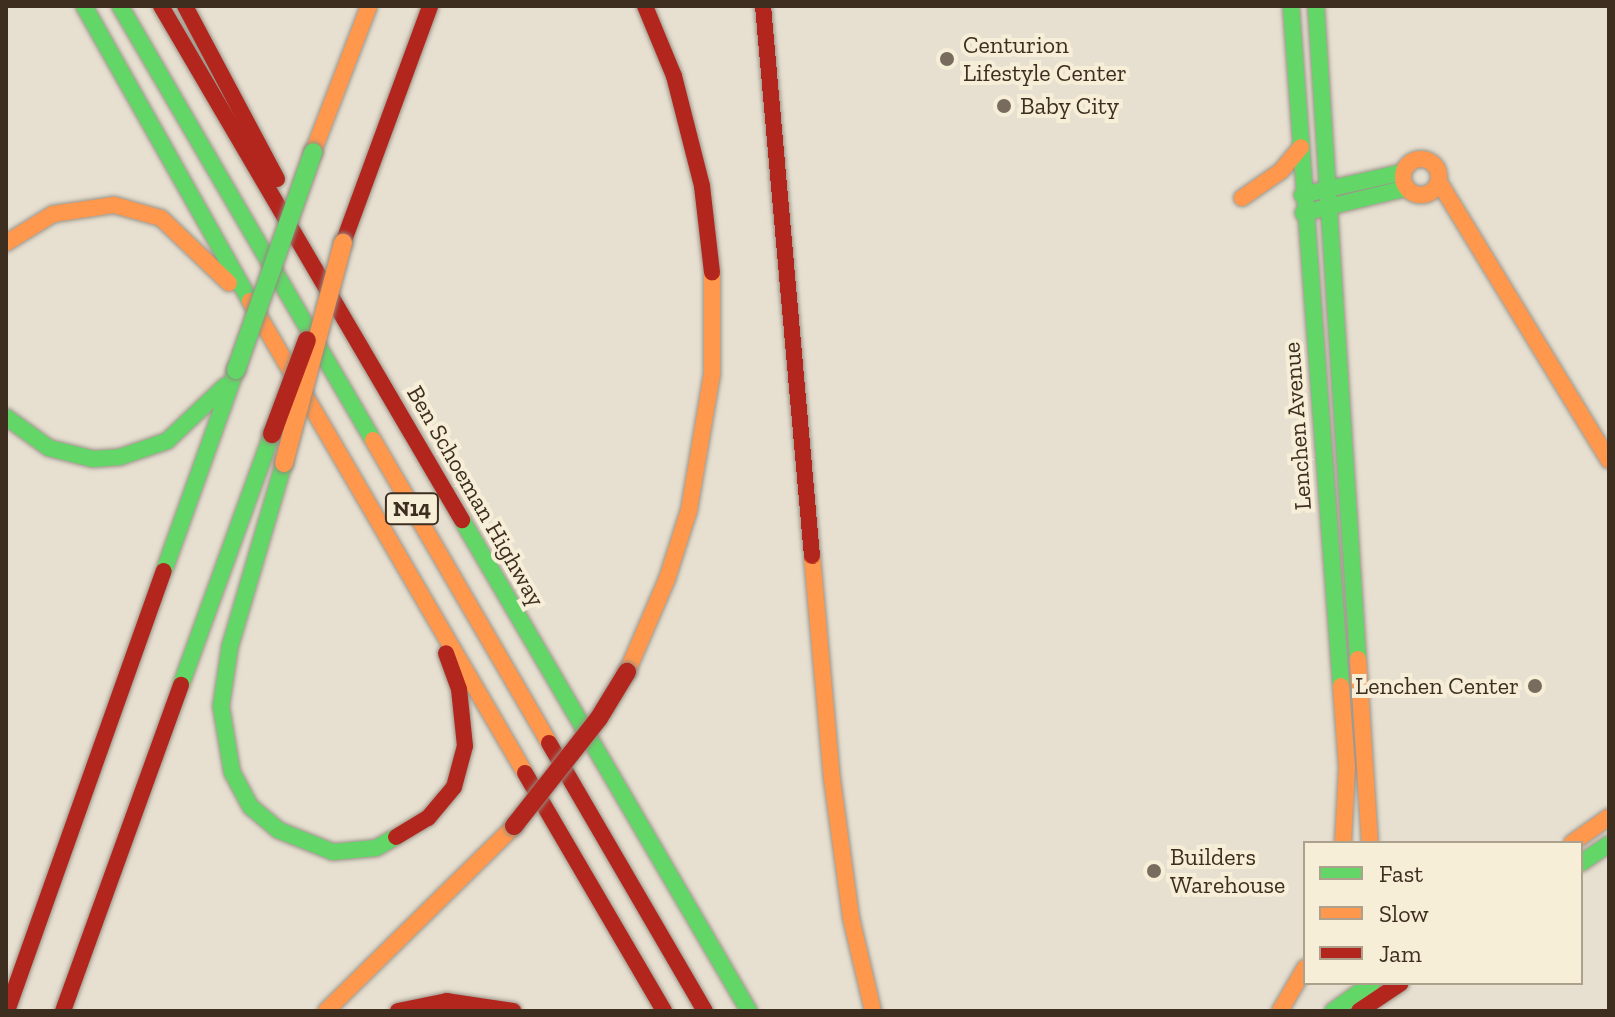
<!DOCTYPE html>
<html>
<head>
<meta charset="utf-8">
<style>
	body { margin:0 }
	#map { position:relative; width:1615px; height:1017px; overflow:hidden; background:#e7e0d1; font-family:"Zilla Slab",serif }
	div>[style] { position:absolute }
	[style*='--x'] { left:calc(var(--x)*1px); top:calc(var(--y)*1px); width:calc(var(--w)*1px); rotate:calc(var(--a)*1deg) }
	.roads { filter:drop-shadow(0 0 2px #9c958a) drop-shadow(0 0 2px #9c958a) }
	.fast>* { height:16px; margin:-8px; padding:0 8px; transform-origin:8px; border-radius:8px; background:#63d668 }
	.slow>* { height:16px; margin:-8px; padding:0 8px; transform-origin:8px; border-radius:8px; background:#ff974d }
	.slow>.ring { margin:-8px; padding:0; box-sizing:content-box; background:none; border:16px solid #ff974d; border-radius:50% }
	.jam>* { height:16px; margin:-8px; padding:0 8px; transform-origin:8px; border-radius:8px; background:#b3261e }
	.bridges { filter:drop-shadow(0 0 2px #928b80) drop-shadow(0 0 2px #928b80) }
	.fast-bridge>* { height:18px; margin:-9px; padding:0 9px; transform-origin:9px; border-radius:9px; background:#63d668 }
	.slow-bridge>* { height:18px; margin:-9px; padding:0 9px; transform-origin:9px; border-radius:9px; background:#ff974d }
	.jam-bridge>* { height:18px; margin:-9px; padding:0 9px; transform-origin:9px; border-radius:9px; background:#b3261e }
	.dots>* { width:22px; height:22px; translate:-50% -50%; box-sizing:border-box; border:4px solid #f7eed8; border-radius:50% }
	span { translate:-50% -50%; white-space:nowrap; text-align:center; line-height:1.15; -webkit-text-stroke:8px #f7eed8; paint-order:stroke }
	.shield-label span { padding:2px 6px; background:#f7eed8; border:2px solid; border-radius:6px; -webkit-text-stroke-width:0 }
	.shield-label { font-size:22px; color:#3d2e20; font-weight:700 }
	.poi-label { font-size:24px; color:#3d2e20 }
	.left { translate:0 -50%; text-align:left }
	.right { translate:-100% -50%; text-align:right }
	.street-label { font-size:24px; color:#3d2e20 }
	.frame { position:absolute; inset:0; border:8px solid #3d2e20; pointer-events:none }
	.legend { position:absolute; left:1303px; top:841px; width:280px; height:144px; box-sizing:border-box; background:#f7eed8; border:2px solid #ada18e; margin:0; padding:10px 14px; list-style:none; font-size:24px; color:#3d2e20 }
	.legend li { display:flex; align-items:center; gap:16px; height:40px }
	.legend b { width:40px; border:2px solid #ada18e }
</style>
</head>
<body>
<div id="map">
	<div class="roads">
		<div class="fast">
			<div style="--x:84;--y:6;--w:338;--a:60.6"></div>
			<div style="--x:120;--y:6;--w:502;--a:59.76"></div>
			<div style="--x:1291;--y:6;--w:682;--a:85.79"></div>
			<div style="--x:1316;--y:6;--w:654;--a:86.32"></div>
			<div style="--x:1302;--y:195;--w:104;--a:-12.8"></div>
			<div style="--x:1303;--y:213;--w:107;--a:-13.5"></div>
			<div style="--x:6;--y:417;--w:53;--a:35.8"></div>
			<div style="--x:49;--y:448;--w:45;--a:14"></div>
			<div style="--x:93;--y:459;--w:27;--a:-4"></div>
			<div style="--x:120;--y:457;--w:50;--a:-18.8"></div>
			<div style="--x:167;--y:441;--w:80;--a:-43.5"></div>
			<div style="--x:284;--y:463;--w:191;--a:106.4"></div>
			<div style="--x:230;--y:646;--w:61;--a:98.5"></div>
			<div style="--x:221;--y:706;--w:67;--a:80.5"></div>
			<div style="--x:232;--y:772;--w:40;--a:62"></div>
			<div style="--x:251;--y:807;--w:35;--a:40"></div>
			<div style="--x:278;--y:830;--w:59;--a:21.8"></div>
			<div style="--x:333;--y:852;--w:43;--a:-5.3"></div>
			<div style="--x:376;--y:848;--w:23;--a:-29"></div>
			<div style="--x:462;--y:520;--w:569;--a:59.69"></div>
			<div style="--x:164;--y:571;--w:214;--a:-70.3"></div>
			<div style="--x:181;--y:685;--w:267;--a:-70.1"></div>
			<div style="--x:1581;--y:863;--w:34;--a:-34"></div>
			<div style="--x:1333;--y:1011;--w:48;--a:-35.7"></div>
		</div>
		<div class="slow">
			<div style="--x:313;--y:152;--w:156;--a:-69"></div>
			<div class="ring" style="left:1403px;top:159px;width:20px;height:20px"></div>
			<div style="--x:1439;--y:182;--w:326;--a:58.6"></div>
			<div style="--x:1242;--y:198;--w:47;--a:-34.7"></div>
			<div style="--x:1281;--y:171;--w:31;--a:-50"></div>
			<div style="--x:6;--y:243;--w:55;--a:-31.7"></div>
			<div style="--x:53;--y:214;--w:62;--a:-8.4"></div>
			<div style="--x:114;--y:205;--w:49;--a:15.5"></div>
			<div style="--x:161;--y:218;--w:94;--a:43.7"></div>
			<div style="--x:250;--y:301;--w:546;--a:59.77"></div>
			<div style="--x:373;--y:440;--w:350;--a:59.8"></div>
			<div style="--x:812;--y:556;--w:224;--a:84.9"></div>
			<div style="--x:832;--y:779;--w:140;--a:82.2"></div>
			<div style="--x:851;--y:918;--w:96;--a:76.7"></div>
			<div style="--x:1358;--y:659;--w:184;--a:86.3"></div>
			<div style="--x:627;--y:672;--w:101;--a:-66.7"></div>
			<div style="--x:667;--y:579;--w:72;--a:-72.3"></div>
			<div style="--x:689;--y:510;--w:138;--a:-80.4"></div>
			<div style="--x:712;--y:374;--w:102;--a:-90"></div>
			<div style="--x:1341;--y:686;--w:81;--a:85.8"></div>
			<div style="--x:1347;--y:767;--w:76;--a:93"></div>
			<div style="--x:1572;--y:843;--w:45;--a:-35.1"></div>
			<div style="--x:326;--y:1011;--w:264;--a:-44.5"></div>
			<div style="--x:1280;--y:1011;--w:50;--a:-59.8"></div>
		</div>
		<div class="jam">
			<div style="--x:161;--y:6;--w:596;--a:59.65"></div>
			<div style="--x:185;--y:6;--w:196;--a:62"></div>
			<div style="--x:645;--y:6;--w:76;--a:67.5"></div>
			<div style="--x:674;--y:76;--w:114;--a:75.7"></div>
			<div style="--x:702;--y:186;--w:87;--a:83.4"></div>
			<div style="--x:763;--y:6;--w:552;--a:84.91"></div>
			<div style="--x:343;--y:243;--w:252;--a:-69.8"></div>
			<div style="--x:549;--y:743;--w:310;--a:59.8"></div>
			<div style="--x:525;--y:773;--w:276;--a:59.7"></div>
			<div style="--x:396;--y:837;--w:37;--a:-31"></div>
			<div style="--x:428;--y:818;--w:40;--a:-50"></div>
			<div style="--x:454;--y:787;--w:42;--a:-75"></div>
			<div style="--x:465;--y:746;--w:57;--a:-96"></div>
			<div style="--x:459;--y:689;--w:38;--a:-110"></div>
			<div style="--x:7;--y:1011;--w:467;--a:-70.4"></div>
			<div style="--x:63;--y:1011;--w:347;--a:-70.1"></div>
			<div style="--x:398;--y:1011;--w:50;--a:-11.5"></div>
			<div style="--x:447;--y:1001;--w:67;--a:8.6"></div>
			<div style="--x:1359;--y:1011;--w:50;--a:-33.7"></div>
		</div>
	</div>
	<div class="bridges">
		<div class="fast-bridge">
			<div style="--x:236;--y:370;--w:231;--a:-70.5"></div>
		</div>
		<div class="slow-bridge">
			<div style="--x:284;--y:463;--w:228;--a:-75"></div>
		</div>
		<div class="jam-bridge">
			<div style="--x:272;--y:434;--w:100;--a:-69.6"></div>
			<div style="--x:514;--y:826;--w:137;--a:-51.8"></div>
			<div style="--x:599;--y:718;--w:54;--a:-58.7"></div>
		</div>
	</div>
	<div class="dots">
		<div style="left:947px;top:59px;background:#786c5e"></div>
		<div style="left:1004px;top:106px;background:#786c5e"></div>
		<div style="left:1535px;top:686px;background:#786c5e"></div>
		<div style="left:1154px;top:871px;background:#786c5e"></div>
	</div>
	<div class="shield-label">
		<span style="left:412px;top:509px">N14</span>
	</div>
	<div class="poi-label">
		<span class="left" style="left:963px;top:59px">Centurion<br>Lifestyle Center</span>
		<span class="left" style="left:1020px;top:106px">Baby City</span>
		<span class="right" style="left:1519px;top:686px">Lenchen Center</span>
		<span class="left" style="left:1170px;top:871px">Builders<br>Warehouse</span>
	</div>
	<div class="street-label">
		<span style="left:1297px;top:426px;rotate:-94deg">Lenchen Avenue</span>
		<span style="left:476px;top:496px;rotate:60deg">Ben Schoeman Highway</span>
	</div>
	<div class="frame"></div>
	<ul class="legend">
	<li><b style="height:10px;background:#63d668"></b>Fast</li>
	<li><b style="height:10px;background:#ff974d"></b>Slow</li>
	<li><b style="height:10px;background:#b3261e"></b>Jam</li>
	</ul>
</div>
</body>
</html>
